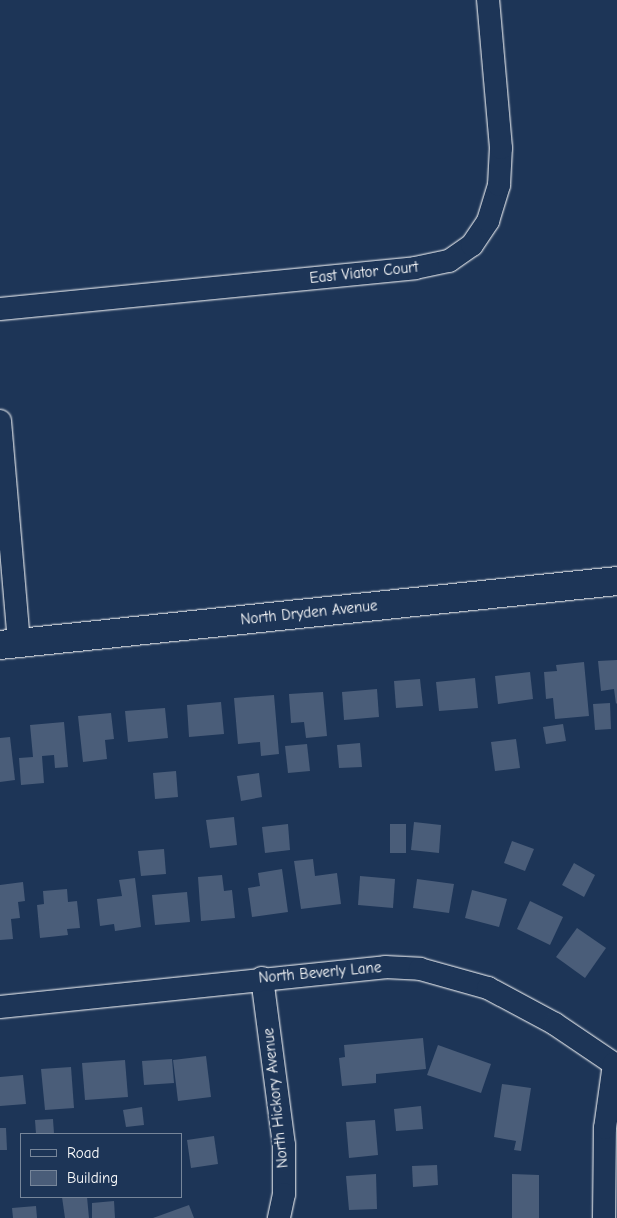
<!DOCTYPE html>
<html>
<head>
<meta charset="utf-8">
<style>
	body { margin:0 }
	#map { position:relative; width:617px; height:1218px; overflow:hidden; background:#1d3557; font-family:"Comic Neue",sans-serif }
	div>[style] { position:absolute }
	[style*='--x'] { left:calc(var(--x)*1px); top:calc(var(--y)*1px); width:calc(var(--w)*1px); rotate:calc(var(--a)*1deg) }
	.building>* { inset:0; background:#4a5d79 }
	.roads { filter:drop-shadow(0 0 1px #fff) drop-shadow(0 0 1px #fff) }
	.street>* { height:22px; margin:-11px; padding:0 11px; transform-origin:11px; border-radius:11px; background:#1d3557 }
	.secondary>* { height:28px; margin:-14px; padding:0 14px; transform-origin:14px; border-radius:14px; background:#1d3557 }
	span { translate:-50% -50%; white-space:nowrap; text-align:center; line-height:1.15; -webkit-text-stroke:5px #1d3557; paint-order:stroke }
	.street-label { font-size:15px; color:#fff }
	.legend { position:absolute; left:20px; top:1133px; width:162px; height:65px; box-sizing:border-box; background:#1d3557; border:1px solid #77869a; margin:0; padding:6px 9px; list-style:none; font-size:15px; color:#fff }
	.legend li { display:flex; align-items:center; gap:10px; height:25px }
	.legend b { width:25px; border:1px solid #77869a }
</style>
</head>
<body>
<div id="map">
	<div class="building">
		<div style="clip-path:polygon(617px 660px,617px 703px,616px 704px,614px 689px,601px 691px,598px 661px)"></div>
		<div style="clip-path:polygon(584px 662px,589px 716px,555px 719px,553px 698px,546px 699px,544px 672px,557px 671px,556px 665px)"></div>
		<div style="clip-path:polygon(530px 672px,533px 699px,498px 704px,495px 676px)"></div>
		<div style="clip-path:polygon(475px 678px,478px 708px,439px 711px,436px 682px)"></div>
		<div style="clip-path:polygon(420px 679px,423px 706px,396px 708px,394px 681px)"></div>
		<div style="clip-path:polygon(377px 689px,379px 717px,344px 720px,342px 692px)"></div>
		<div style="clip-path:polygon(323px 692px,327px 736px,306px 738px,304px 722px,291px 723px,289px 694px)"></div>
		<div style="clip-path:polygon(274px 695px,279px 754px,261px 756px,260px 742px,238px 744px,234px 698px)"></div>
		<div style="clip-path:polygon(221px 702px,224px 734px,189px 737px,187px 705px)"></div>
		<div style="clip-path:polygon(610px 703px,611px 729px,595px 730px,593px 704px)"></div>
		<div style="clip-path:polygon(165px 708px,168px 738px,128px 742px,125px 711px)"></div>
		<div style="clip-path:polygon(111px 713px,114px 739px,105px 740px,107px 759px,83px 762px,78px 716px)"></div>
		<div style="clip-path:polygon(64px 722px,68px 767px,55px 768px,54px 755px,42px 756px,44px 783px,21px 785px,19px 758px,33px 757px,30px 725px)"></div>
		<div style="clip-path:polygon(563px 724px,566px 741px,546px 744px,543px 727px)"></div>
		<div style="clip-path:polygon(10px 737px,15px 780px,0 782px,0 738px)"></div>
		<div style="clip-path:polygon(516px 739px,520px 768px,495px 771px,491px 742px)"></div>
		<div style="clip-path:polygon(360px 743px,362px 767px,339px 768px,337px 745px)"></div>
		<div style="clip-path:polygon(307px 744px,310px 771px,288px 773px,285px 746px)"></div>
		<div style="clip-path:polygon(176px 771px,178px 797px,155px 799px,153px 773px)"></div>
		<div style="clip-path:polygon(259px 773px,262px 797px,241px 801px,237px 776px)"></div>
		<div style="clip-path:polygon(234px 817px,237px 845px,210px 848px,206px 820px)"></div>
		<div style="clip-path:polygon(414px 822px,441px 825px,439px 853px,411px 850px)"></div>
		<div style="clip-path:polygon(288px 824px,290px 850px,265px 853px,262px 827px)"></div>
		<div style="clip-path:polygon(390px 824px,406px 824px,406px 853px,390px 853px)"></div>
		<div style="clip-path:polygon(512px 841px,534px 849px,525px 871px,504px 863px)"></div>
		<div style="clip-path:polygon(164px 849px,166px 874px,141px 876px,138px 851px)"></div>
		<div style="clip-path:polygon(313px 859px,315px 876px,337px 873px,341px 904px,301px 909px,294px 861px)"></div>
		<div style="clip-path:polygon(574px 863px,595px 875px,584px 897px,562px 885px)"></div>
		<div style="clip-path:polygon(282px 869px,288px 912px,252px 917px,248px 888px,260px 886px,258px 873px)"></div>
		<div style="clip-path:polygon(222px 875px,224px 891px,232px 890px,235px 918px,201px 921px,198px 877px)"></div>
		<div style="clip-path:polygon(360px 876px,395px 879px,393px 908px,358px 905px)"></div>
		<div style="clip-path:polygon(135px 878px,141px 927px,115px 931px,114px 924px,100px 926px,97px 899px,122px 896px,119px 880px)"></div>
		<div style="clip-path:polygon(417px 879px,454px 884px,449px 913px,413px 908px)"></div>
		<div style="clip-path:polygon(23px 882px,25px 901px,18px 902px,20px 918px,11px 919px,13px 939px,0 940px,0 885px)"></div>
		<div style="clip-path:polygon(67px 889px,68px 902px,77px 901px,80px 928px,67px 929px,68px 935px,40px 938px,37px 905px,44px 904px,43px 891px)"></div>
		<div style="clip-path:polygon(472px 890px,507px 899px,499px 927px,465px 918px)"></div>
		<div style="clip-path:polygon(187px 892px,190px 922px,155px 925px,152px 895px)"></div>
		<div style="clip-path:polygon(530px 901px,563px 917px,550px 945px,517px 929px)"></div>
		<div style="clip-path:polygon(577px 928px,606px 948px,585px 978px,556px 957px)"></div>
		<div style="clip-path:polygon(423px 1038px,426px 1069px,376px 1074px,376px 1083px,342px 1086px,339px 1058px,345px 1057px,344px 1045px)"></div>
		<div style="clip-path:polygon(438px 1045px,491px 1064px,481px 1093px,427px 1075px)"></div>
		<div style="clip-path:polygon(206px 1056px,211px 1097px,178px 1101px,173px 1060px)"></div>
		<div style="clip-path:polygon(172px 1059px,174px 1083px,144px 1085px,142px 1061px)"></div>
		<div style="clip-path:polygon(125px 1060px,128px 1097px,85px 1100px,82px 1063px)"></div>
		<div style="clip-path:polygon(71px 1067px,74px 1108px,45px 1110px,41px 1069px)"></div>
		<div style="clip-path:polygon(23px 1075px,26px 1104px,0 1106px,0 1077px)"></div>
		<div style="clip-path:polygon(502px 1084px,531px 1088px,521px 1151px,514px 1150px,516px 1141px,494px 1137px)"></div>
		<div style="clip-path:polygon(421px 1106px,423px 1129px,396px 1131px,394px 1109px)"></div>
		<div style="clip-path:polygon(142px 1107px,144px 1125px,126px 1127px,123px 1110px)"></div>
		<div style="clip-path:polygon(53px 1119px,54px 1134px,36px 1134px,35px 1120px)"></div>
		<div style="clip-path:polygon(375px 1120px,378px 1155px,349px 1158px,346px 1122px)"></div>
		<div style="clip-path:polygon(0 1128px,6px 1128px,7px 1150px,0 1150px)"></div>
		<div style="clip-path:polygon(214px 1136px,218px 1164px,191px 1168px,187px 1140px)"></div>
		<div style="clip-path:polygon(437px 1165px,438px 1185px,413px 1187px,412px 1166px)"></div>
		<div style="clip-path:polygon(376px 1174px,377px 1209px,349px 1210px,346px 1176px)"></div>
		<div style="clip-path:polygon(512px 1174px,539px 1175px,539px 1218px,512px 1218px)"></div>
		<div style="clip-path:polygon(62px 1197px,87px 1197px,89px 1218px,65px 1218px)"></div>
		<div style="clip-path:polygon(114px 1201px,115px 1218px,92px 1218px,92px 1203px)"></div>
		<div style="clip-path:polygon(189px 1205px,194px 1218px,153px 1218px)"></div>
		<div style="clip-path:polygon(36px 1206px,37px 1218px,13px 1218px,12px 1208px)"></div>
	</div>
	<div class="roads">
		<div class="street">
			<div style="--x:0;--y:309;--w:417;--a:-5.6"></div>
			<div style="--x:415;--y:268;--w:35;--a:-12"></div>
			<div style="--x:449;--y:261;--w:28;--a:-35"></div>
			<div style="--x:472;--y:245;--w:29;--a:-56"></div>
			<div style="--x:488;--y:221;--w:38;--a:-73"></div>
			<div style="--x:499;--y:185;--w:37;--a:-87"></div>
			<div style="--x:501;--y:148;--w:149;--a:-95"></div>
			<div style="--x:0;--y:421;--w:223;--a:85.1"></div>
			<div style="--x:262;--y:978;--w:168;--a:82.5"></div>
			<div style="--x:284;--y:1145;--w:49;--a:90"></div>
			<div style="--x:284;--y:1194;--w:25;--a:102"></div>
			<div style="--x:0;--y:1007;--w:387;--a:-5.9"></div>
			<div style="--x:385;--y:967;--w:35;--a:3"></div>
			<div style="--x:420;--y:969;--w:71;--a:15.6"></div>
			<div style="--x:488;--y:988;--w:76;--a:28.2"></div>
			<div style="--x:555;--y:1024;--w:75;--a:34.1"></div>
			<div style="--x:604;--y:1218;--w:90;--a:-89.4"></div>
			<div style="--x:605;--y:1128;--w:65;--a:-82"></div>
		</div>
		<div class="secondary">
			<div style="--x:0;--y:645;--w:620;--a:-5.92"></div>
		</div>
	</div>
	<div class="street-label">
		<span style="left:364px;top:273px;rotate:-6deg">East Viator Court</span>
		<span style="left:309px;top:613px;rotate:-6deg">North Dryden Avenue</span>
		<span style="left:320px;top:973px;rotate:-5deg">North Beverly Lane</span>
		<span style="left:276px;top:1098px;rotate:-96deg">North Hickory Avenue</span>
	</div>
	<ul class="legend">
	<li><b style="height:6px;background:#1d3557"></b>Road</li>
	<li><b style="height:14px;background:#4a5d79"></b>Building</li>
	</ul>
</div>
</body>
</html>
